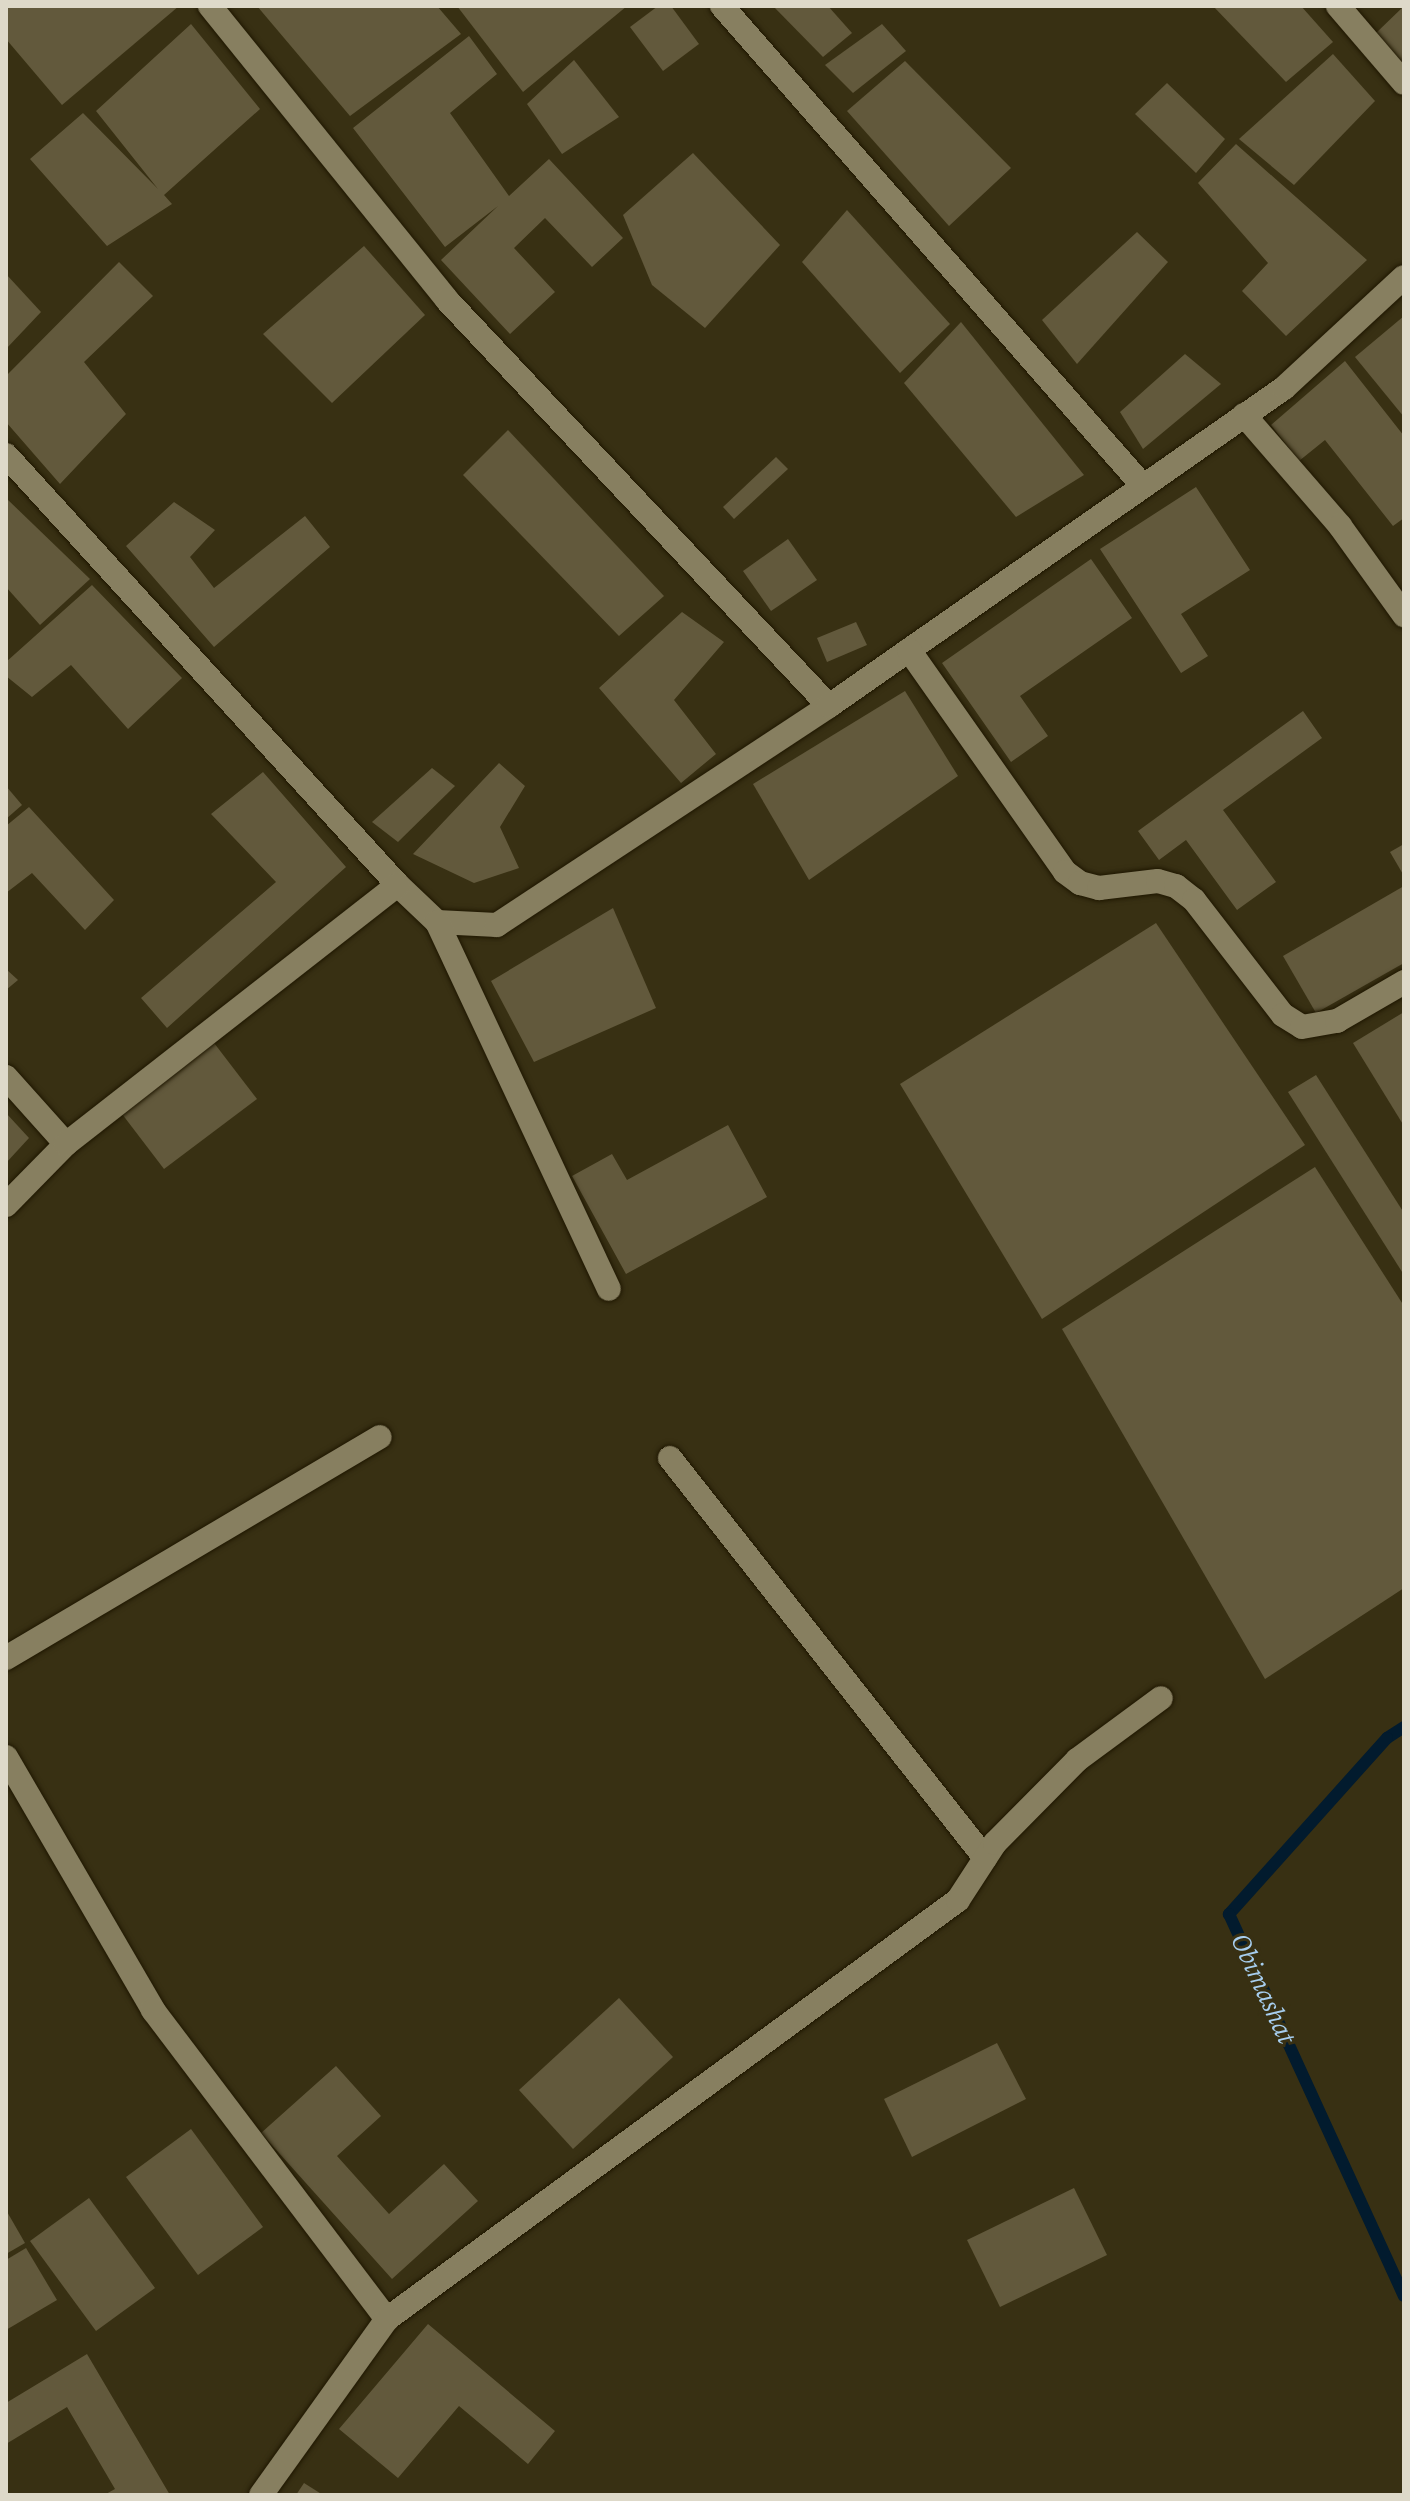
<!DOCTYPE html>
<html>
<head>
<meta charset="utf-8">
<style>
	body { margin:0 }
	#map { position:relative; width:1410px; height:2501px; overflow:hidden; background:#383013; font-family:"Source Serif 4",serif }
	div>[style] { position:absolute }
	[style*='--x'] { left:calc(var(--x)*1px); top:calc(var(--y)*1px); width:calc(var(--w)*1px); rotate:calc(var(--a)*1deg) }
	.stream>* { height:12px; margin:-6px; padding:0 6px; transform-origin:6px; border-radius:6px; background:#021b2e }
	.building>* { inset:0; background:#62593c }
	.roads { filter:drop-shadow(0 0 2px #1f1700) drop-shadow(0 0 2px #1f1700) }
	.minor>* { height:24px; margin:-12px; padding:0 12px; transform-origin:12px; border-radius:12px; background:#877f60 }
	span { translate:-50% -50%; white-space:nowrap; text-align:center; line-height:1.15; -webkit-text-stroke:6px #383013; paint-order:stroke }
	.water-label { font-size:26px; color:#a7ceef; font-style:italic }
	.frame { position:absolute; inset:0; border:8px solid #ded9c9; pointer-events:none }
</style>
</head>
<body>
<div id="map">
	<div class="stream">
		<div style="--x:1404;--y:1727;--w:20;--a:147"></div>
		<div style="--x:1387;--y:1738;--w:237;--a:131.9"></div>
		<div style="--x:1229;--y:1914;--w:420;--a:65.4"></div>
	</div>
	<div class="building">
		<div style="clip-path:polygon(6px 6px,179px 6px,62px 105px,6px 39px)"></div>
		<div style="clip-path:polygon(257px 6px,437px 6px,461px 34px,350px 116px)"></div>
		<div style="clip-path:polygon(457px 6px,627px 6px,523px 92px)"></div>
		<div style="clip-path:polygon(658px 6px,671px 6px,699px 44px,663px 71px,630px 27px)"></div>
		<div style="clip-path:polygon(773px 6px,828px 6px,852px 33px,823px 57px)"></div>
		<div style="clip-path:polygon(1213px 6px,1301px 6px,1333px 42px,1286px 82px)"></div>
		<div style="clip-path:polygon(1404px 6px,1404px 64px,1375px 34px)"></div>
		<div style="clip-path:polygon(191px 24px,260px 109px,164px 195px,172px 204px,107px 246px,30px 159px,83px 113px,158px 189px,96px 111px)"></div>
		<div style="clip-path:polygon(882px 24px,906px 51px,853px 93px,825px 65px)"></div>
		<div style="clip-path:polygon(469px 36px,497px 74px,450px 113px,509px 196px,549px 159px,623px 238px,592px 267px,545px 218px,514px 248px,555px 292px,510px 334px,441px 260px,498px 206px,445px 247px,353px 128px)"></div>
		<div style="clip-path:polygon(1333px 54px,1375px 101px,1294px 185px,1239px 139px)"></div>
		<div style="clip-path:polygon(574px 60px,619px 117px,562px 154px,527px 104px)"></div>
		<div style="clip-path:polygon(905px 61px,1011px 168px,949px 226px,847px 111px)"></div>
		<div style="clip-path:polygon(1167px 83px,1225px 139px,1196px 173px,1135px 114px)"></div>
		<div style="clip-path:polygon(1236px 144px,1367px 260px,1286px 336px,1242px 291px,1268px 263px,1198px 183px)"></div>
		<div style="clip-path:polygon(693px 153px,780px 245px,705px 328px,652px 285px,623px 215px)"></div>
		<div style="clip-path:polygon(847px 210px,950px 324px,900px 373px,802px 262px)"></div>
		<div style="clip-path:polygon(1137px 232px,1168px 262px,1077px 364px,1042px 320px)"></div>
		<div style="clip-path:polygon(364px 246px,425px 315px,332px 403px,263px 334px)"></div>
		<div style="clip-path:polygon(119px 262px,153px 296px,84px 362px,126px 414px,60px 484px,6px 422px,6px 376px)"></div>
		<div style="clip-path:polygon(6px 274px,41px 312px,6px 349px)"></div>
		<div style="clip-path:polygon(1404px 316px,1404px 417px,1355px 357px)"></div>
		<div style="clip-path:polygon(961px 322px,1084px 475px,1016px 517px,904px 383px)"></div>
		<div style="clip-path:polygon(1185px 354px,1221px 384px,1143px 449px,1120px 412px)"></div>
		<div style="clip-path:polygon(1345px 361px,1404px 436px,1404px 518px,1393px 526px,1325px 440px,1299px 461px,1271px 425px)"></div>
		<div style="clip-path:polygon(508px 430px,664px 596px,619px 636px,463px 475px)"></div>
		<div style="clip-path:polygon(776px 457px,788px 469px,734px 519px,723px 507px)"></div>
		<div style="clip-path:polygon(1196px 487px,1250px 570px,1181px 614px,1208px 656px,1181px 673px,1100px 549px)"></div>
		<div style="clip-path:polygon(6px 498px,90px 579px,40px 625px,6px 587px)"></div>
		<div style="clip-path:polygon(174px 502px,215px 530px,190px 557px,214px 588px,305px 516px,330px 547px,214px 647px,126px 546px)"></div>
		<div style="clip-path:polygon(788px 539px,817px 580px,771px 611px,743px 571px)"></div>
		<div style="clip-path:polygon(1091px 559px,1132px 618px,1020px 696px,1048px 736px,1011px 762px,942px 663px)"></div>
		<div style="clip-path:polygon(92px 585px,182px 678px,128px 729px,71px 665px,32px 697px,6px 676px,6px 662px)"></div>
		<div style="clip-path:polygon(682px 612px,724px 642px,674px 700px,716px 754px,681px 783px,599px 688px)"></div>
		<div style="clip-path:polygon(856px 622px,867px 645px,827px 662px,817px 638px)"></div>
		<div style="clip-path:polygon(905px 691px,958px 776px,809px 880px,753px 784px)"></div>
		<div style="clip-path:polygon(1303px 711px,1322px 738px,1223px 810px,1276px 882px,1237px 910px,1186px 840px,1159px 860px,1138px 831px)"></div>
		<div style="clip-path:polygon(499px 763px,525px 786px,500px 827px,519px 868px,474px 883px,413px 854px)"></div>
		<div style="clip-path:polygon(432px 768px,455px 786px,398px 842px,372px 822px)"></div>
		<div style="clip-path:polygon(263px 772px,346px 867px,167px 1028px,141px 998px,276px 882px,211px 814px)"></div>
		<div style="clip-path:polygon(6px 786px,22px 805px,6px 819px)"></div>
		<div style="clip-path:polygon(29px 807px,114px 900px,85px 930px,32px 873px,6px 893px,6px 826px)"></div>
		<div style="clip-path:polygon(1404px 844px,1404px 876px,1390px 852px)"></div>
		<div style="clip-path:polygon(1404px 886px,1404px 963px,1316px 1013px,1283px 956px)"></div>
		<div style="clip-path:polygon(613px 908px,656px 1008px,534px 1062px,491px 981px)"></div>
		<div style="clip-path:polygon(1156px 923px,1305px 1145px,1042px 1319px,900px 1084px)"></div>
		<div style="clip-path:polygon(6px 969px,18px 980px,6px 990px)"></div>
		<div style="clip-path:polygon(1404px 1012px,1404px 1126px,1353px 1043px)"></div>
		<div style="clip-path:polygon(211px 1039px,257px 1099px,164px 1169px,119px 1110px)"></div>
		<div style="clip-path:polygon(1316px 1075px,1404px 1213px,1404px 1275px,1288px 1092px)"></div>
		<div style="clip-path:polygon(6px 1113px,29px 1138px,6px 1163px)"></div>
		<div style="clip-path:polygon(728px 1125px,767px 1197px,626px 1274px,572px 1176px,612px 1154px,627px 1180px)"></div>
		<div style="clip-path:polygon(1315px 1167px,1404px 1306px,1404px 1588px,1265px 1679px,1062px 1329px)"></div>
		<div style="clip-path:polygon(619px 1998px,673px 2057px,573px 2149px,519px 2090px)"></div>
		<div style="clip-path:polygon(997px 2043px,1026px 2099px,912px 2157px,884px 2099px)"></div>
		<div style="clip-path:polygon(336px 2066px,381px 2116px,337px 2156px,389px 2214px,444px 2164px,478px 2201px,392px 2279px,261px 2133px)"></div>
		<div style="clip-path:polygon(191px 2129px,263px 2227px,198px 2275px,126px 2177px)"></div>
		<div style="clip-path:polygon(1074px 2188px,1107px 2255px,1000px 2307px,967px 2240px)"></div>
		<div style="clip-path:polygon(89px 2198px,155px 2288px,96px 2331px,30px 2241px)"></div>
		<div style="clip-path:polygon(6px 2210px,25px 2243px,6px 2254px)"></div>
		<div style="clip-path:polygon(26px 2248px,57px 2300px,6px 2330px,6px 2260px)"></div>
		<div style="clip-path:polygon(428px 2324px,555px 2431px,528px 2464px,459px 2406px,398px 2478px,339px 2429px)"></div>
		<div style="clip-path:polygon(87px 2354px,170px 2495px,104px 2495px,115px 2489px,67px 2407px,6px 2444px,6px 2403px)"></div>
		<div style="clip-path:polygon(304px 2483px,323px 2495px,296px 2495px)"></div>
	</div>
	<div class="roads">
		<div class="minor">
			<div style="--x:210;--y:6;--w:378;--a:51.1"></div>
			<div style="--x:447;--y:300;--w:557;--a:46.74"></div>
			<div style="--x:722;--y:6;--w:637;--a:48.75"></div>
			<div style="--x:1338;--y:6;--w:101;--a:49.4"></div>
			<div style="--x:1244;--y:415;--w:147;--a:49.1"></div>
			<div style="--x:1340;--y:526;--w:110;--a:54.3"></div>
			<div style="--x:6;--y:455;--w:582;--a:47.65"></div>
			<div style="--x:398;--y:885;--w:54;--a:43.5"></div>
			<div style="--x:437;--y:922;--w:60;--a:2.9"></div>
			<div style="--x:497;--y:925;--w:398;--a:-33.4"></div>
			<div style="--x:829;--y:706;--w:555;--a:-34.95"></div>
			<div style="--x:1284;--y:388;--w:163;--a:-42.8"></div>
			<div style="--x:909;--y:650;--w:271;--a:54.9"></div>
			<div style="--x:1065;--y:872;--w:19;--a:36"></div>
			<div style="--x:1080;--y:883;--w:20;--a:15"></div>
			<div style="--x:1099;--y:888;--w:59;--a:-6.8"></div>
			<div style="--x:1158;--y:881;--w:19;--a:16"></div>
			<div style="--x:1176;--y:886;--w:23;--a:38"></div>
			<div style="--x:1194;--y:900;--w:145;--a:52.3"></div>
			<div style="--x:1283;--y:1015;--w:22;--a:32"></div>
			<div style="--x:1302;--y:1027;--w:36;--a:-10"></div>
			<div style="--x:1337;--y:1021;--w:78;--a:-30.2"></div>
			<div style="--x:437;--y:922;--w:405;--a:64.9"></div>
			<div style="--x:6;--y:1077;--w:90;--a:48.2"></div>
			<div style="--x:6;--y:1205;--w:86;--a:-45.5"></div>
			<div style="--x:66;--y:1144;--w:421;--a:-38"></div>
			<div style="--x:670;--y:1458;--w:509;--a:51.78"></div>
			<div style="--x:6;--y:1658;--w:434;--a:-30.6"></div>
			<div style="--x:6;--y:1757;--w:293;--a:59.8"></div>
			<div style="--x:153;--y:2010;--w:388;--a:52.9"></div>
			<div style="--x:387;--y:2319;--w:216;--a:125.6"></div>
			<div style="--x:387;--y:2319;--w:708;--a:-36.27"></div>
			<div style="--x:958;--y:1900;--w:68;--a:-57"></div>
			<div style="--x:995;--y:1843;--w:117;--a:-45.3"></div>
			<div style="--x:1077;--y:1760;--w:104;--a:-36.4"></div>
		</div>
	</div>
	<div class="water-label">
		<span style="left:1263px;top:1989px;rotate:65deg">Obimashat</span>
	</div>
	<div class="frame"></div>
</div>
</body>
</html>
